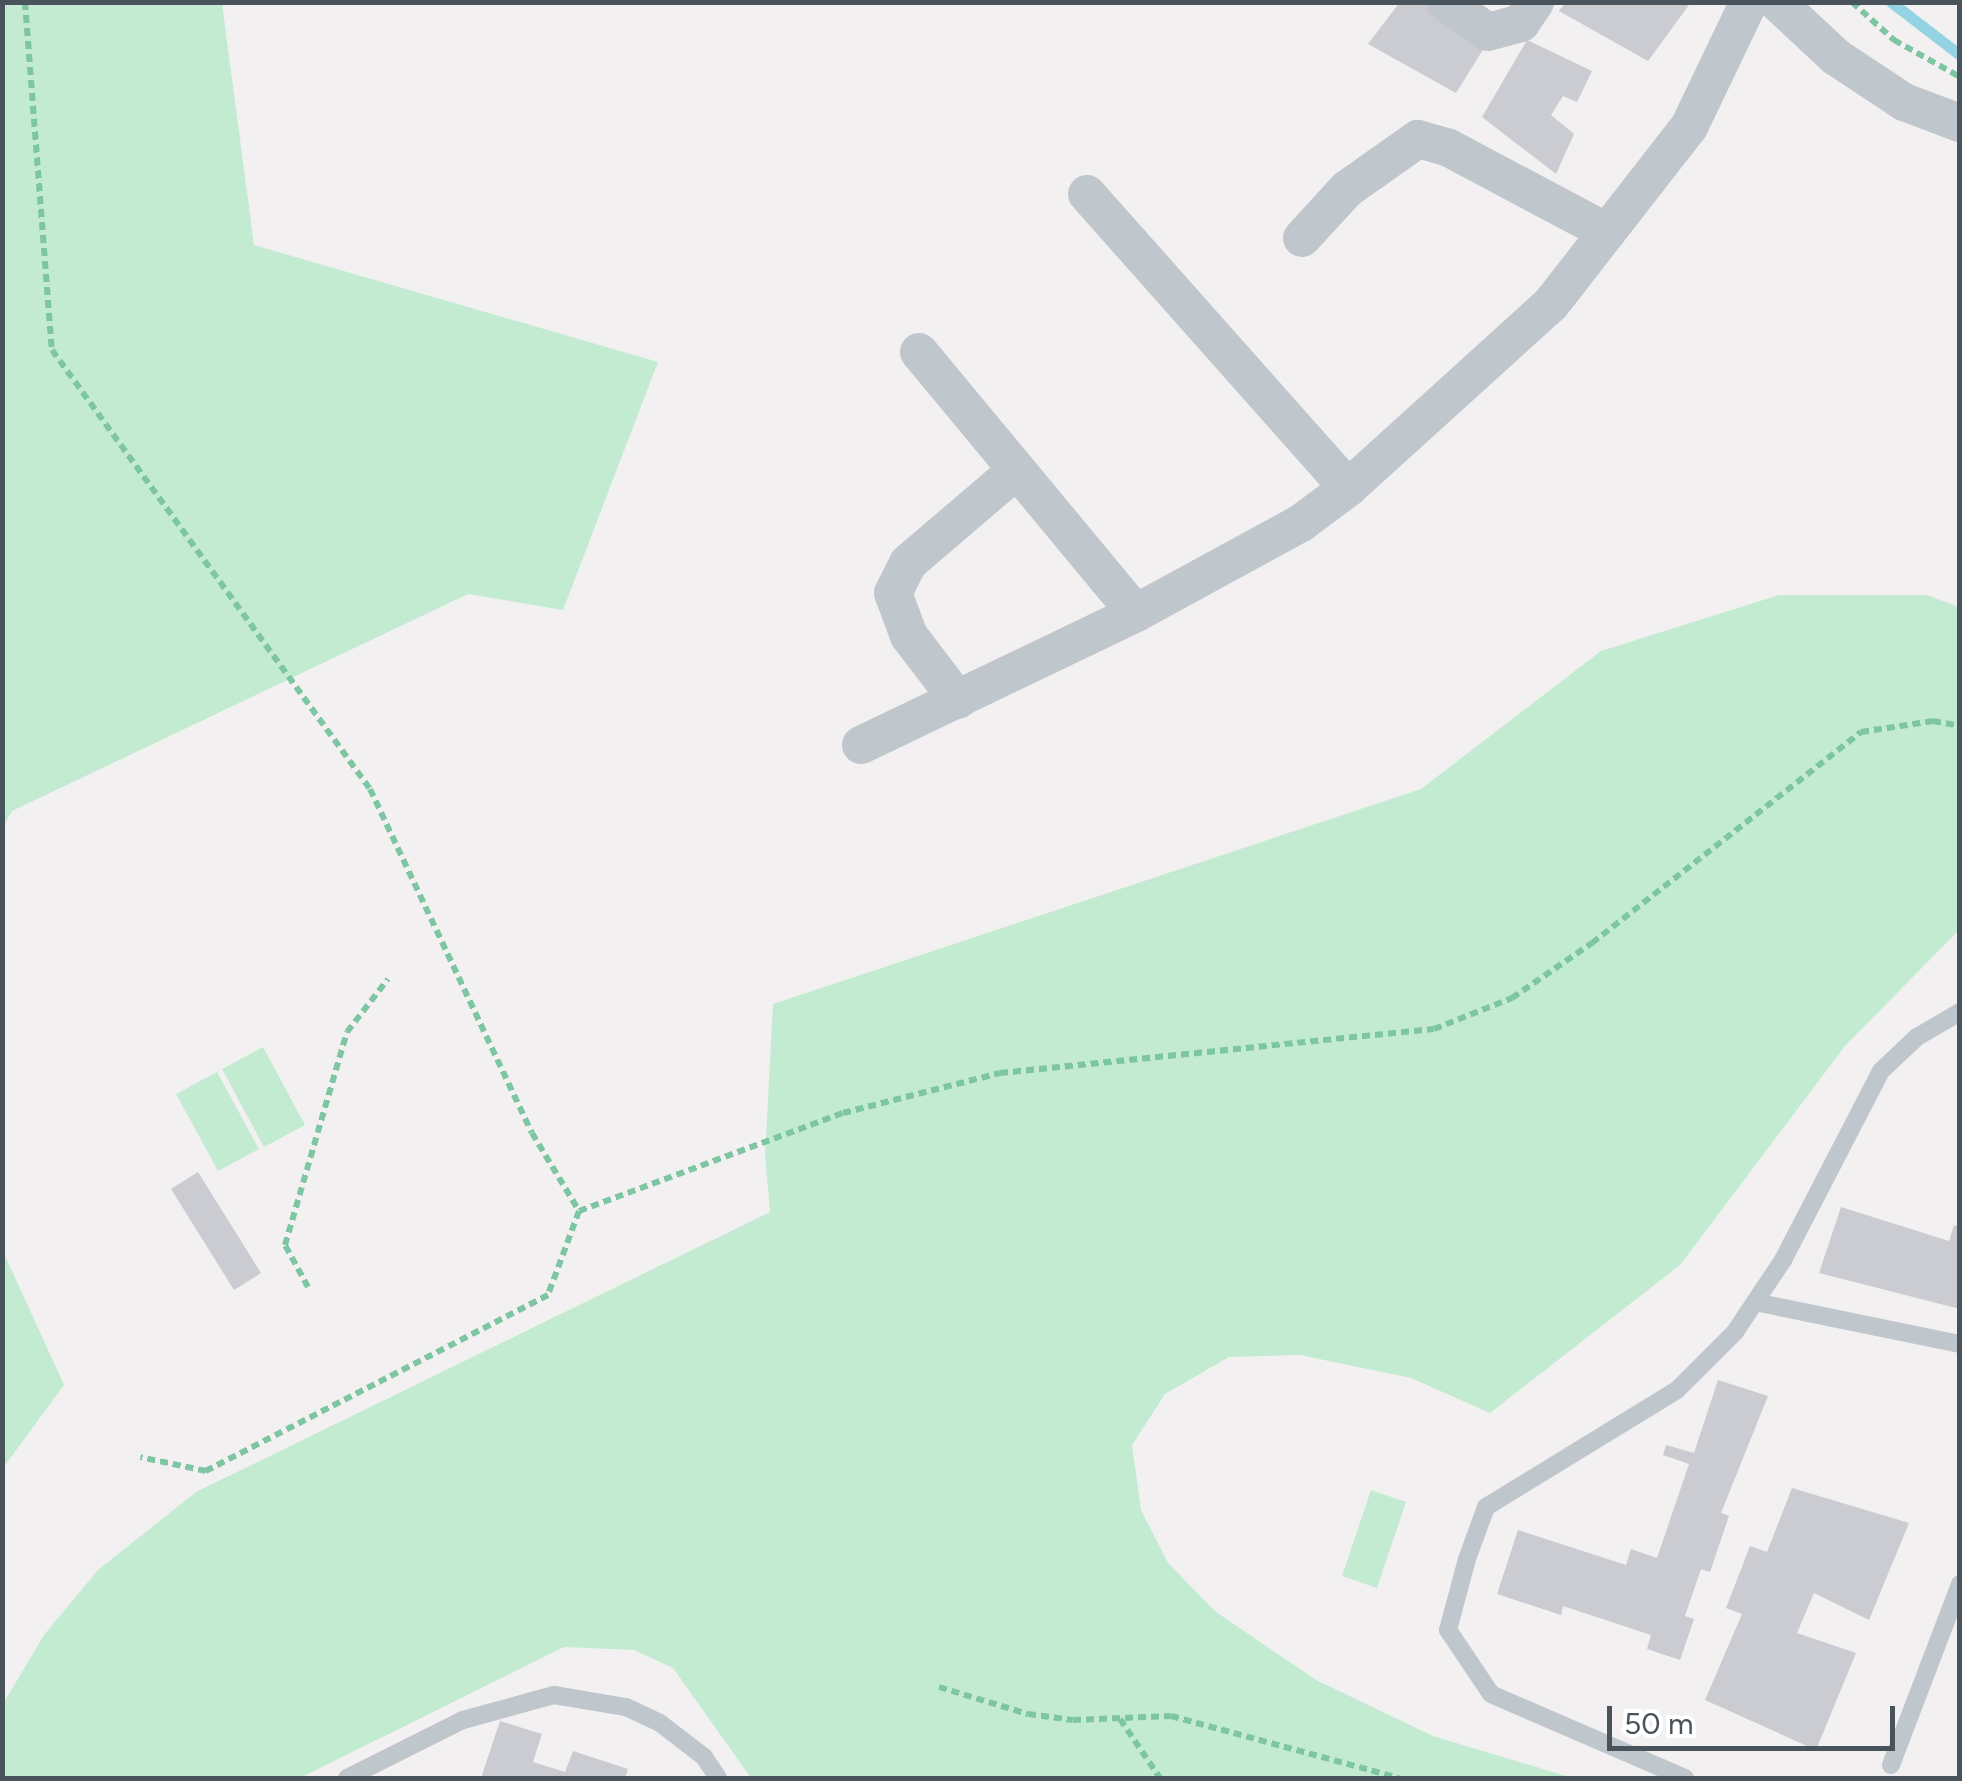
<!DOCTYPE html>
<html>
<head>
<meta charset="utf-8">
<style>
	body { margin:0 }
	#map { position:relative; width:1962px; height:1781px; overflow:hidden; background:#f2f0f0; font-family:Figtree,sans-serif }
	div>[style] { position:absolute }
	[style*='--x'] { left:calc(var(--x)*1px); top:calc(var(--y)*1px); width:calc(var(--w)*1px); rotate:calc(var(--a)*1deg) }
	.green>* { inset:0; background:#c3ebd2 }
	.stream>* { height:11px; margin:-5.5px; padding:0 5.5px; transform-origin:5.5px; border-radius:5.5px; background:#94d3e4 }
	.building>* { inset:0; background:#caccd2 }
	.path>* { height:6px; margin-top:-3px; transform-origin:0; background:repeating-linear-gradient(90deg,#7ec6a2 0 8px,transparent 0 13px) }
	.service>* { height:18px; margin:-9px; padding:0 9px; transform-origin:9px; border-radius:9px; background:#bfc7cd }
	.minor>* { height:38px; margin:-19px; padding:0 19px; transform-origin:19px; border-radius:19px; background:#bfc7cd }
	span { translate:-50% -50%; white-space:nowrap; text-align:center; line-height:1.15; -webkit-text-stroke:10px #fff; paint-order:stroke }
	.frame { position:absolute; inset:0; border:5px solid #49535b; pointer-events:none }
	.scale { position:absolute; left:1607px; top:1706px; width:288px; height:45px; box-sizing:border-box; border:5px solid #49535b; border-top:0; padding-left:12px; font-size:30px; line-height:35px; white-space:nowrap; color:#49535b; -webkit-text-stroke:8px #fff; paint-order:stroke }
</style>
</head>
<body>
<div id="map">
	<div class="green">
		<div style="clip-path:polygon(3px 2px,222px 3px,254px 245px,658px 362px,563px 610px,468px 594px,12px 811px,3px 827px)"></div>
		<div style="clip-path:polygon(1779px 595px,1927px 595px,1959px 607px,1959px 930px,1845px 1046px,1680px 1265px,1490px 1413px,1411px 1378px,1300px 1355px,1229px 1357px,1165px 1394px,1132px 1445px,1141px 1510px,1168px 1563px,1216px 1612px,1316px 1680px,1433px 1736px,1573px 1778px,751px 1778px,673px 1668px,634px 1650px,564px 1647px,300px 1778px,3px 1778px,3px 1704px,44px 1635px,98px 1570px,196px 1492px,770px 1212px,765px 1155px,773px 1004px,1421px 789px,1601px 651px)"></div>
		<div style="clip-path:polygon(263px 1047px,305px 1125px,264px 1147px,222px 1069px)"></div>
		<div style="clip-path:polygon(217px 1072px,259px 1149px,218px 1171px,176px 1094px)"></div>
		<div style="clip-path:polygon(2px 1249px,64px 1385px,3px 1468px,2px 1468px)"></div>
		<div style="clip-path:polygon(1371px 1490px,1406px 1502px,1377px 1588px,1342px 1576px)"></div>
	</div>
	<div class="stream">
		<div style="--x:1891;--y:2;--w:87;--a:37.5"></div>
	</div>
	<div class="building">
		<div style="clip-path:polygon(1400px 2px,1440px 2px,1492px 35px,1456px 93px,1368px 44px)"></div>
		<div style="clip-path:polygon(1566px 2px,1686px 2px,1689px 5px,1648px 61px,1559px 11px)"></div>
		<div style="clip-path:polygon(1527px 40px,1592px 71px,1577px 102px,1563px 96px,1551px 115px,1574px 134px,1556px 174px,1482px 117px)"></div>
		<div style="clip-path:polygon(198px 1172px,261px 1273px,234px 1290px,171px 1189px)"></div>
		<div style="clip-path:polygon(1841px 1207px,1949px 1241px,1954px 1225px,1960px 1227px,1960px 1309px,1819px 1273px)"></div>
		<div style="clip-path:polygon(1718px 1380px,1768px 1396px,1721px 1513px,1729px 1516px,1710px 1572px,1701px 1569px,1685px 1616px,1694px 1619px,1680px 1660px,1647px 1649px,1651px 1635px,1563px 1606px,1561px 1615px,1497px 1594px,1518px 1530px,1626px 1565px,1631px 1549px,1657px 1558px,1689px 1464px,1663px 1455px,1666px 1445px,1694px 1453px)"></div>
		<div style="clip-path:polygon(1792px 1488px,1909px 1523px,1869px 1620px,1814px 1593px,1797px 1633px,1856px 1653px,1816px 1750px,1705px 1700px,1742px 1614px,1726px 1608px,1750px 1546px,1767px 1552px)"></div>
		<div style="clip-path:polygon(500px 1721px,542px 1734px,533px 1762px,565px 1772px,573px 1751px,628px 1769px,625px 1778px,481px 1778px)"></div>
	</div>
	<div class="path">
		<div style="--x:25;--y:2;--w:349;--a:85.6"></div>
		<div style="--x:52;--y:350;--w:542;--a:54.08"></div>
		<div style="--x:370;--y:789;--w:380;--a:64.8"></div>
		<div style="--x:532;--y:1133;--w:91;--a:58.9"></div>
		<div style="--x:579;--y:1211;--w:90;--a:110.3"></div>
		<div style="--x:548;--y:1295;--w:385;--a:152.8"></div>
		<div style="--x:206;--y:1471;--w:67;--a:-168"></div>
		<div style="--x:1852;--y:2;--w:57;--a:42.1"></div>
		<div style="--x:1894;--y:40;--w:76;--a:29.3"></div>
		<div style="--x:579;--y:1211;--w:282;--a:-20.4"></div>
		<div style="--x:843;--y:1113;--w:162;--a:-14.3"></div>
		<div style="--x:1000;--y:1073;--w:436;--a:-5.8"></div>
		<div style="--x:1434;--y:1029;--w:84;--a:-21.7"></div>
		<div style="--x:1512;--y:998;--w:97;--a:-34.5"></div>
		<div style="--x:1592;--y:943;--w:342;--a:-38.1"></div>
		<div style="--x:1861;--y:732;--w:73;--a:-8.7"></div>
		<div style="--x:1933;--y:721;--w:27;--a:10"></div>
		<div style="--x:308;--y:1287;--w:48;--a:-118.7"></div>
		<div style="--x:285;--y:1245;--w:222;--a:-73.8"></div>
		<div style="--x:347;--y:1032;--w:67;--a:-52.3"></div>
		<div style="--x:939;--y:1687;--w:93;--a:16.9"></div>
		<div style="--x:1028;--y:1714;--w:45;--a:7.6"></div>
		<div style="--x:1073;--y:1720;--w:98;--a:-2.3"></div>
		<div style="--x:1171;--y:1716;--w:236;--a:15.2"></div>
		<div style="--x:1120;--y:1719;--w:71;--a:55.9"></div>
	</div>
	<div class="service">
		<div style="--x:1755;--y:1302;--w:209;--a:11.6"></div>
		<div style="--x:1891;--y:1765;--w:194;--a:-69.1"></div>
		<div style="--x:347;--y:1778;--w:130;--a:-26.6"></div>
		<div style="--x:463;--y:1720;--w:94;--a:-15.4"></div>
		<div style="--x:554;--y:1695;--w:73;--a:9.5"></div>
		<div style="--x:626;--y:1707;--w:38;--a:25"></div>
		<div style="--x:660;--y:1723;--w:56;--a:37.7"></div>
		<div style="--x:704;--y:1757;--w:25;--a:56"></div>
		<div style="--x:1685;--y:1778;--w:211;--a:-156.6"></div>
		<div style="--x:1491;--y:1694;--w:77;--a:-123.9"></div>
		<div style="--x:1448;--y:1630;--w:73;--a:-75"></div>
		<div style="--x:1467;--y:1559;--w:55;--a:-69.9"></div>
		<div style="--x:1486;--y:1507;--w:224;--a:-31.5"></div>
		<div style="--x:1677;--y:1390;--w:82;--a:-45"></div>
		<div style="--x:1735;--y:1332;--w:87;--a:-56.3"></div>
		<div style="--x:1783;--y:1260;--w:213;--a:-62.6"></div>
		<div style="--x:1881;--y:1071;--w:50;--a:-43.4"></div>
		<div style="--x:1917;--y:1037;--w:50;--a:-30.2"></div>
	</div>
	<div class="minor">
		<div style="--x:1445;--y:2;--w:52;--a:34.9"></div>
		<div style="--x:1488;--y:32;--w:34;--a:-15"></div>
		<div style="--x:1521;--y:23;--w:25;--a:-56"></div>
		<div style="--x:1777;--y:2;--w:81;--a:43"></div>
		<div style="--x:1836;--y:57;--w:82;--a:33.5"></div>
		<div style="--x:1904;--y:102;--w:60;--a:20.6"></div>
		<div style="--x:1087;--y:194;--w:393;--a:48.4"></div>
		<div style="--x:1302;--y:238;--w:67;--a:-47.4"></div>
		<div style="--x:1347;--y:189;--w:87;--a:-35.2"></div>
		<div style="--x:1418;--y:139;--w:32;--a:16"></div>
		<div style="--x:1449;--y:148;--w:179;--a:28"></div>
		<div style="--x:919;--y:352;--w:339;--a:50.3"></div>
		<div style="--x:958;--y:700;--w:81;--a:-127.4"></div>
		<div style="--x:909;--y:636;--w:46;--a:-110.4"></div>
		<div style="--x:893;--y:593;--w:34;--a:-63"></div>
		<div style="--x:908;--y:563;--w:143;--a:-40.5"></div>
		<div style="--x:861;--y:745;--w:305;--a:-25.6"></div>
		<div style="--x:1136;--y:613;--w:188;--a:-28.6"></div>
		<div style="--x:1301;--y:523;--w:59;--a:-36.7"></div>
		<div style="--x:1348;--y:488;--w:274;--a:-42.2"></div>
		<div style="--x:1551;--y:304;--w:224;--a:-52.1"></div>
		<div style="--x:1689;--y:127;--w:139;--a:-64.4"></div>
	</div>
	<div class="frame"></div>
	<div class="scale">50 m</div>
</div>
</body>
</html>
